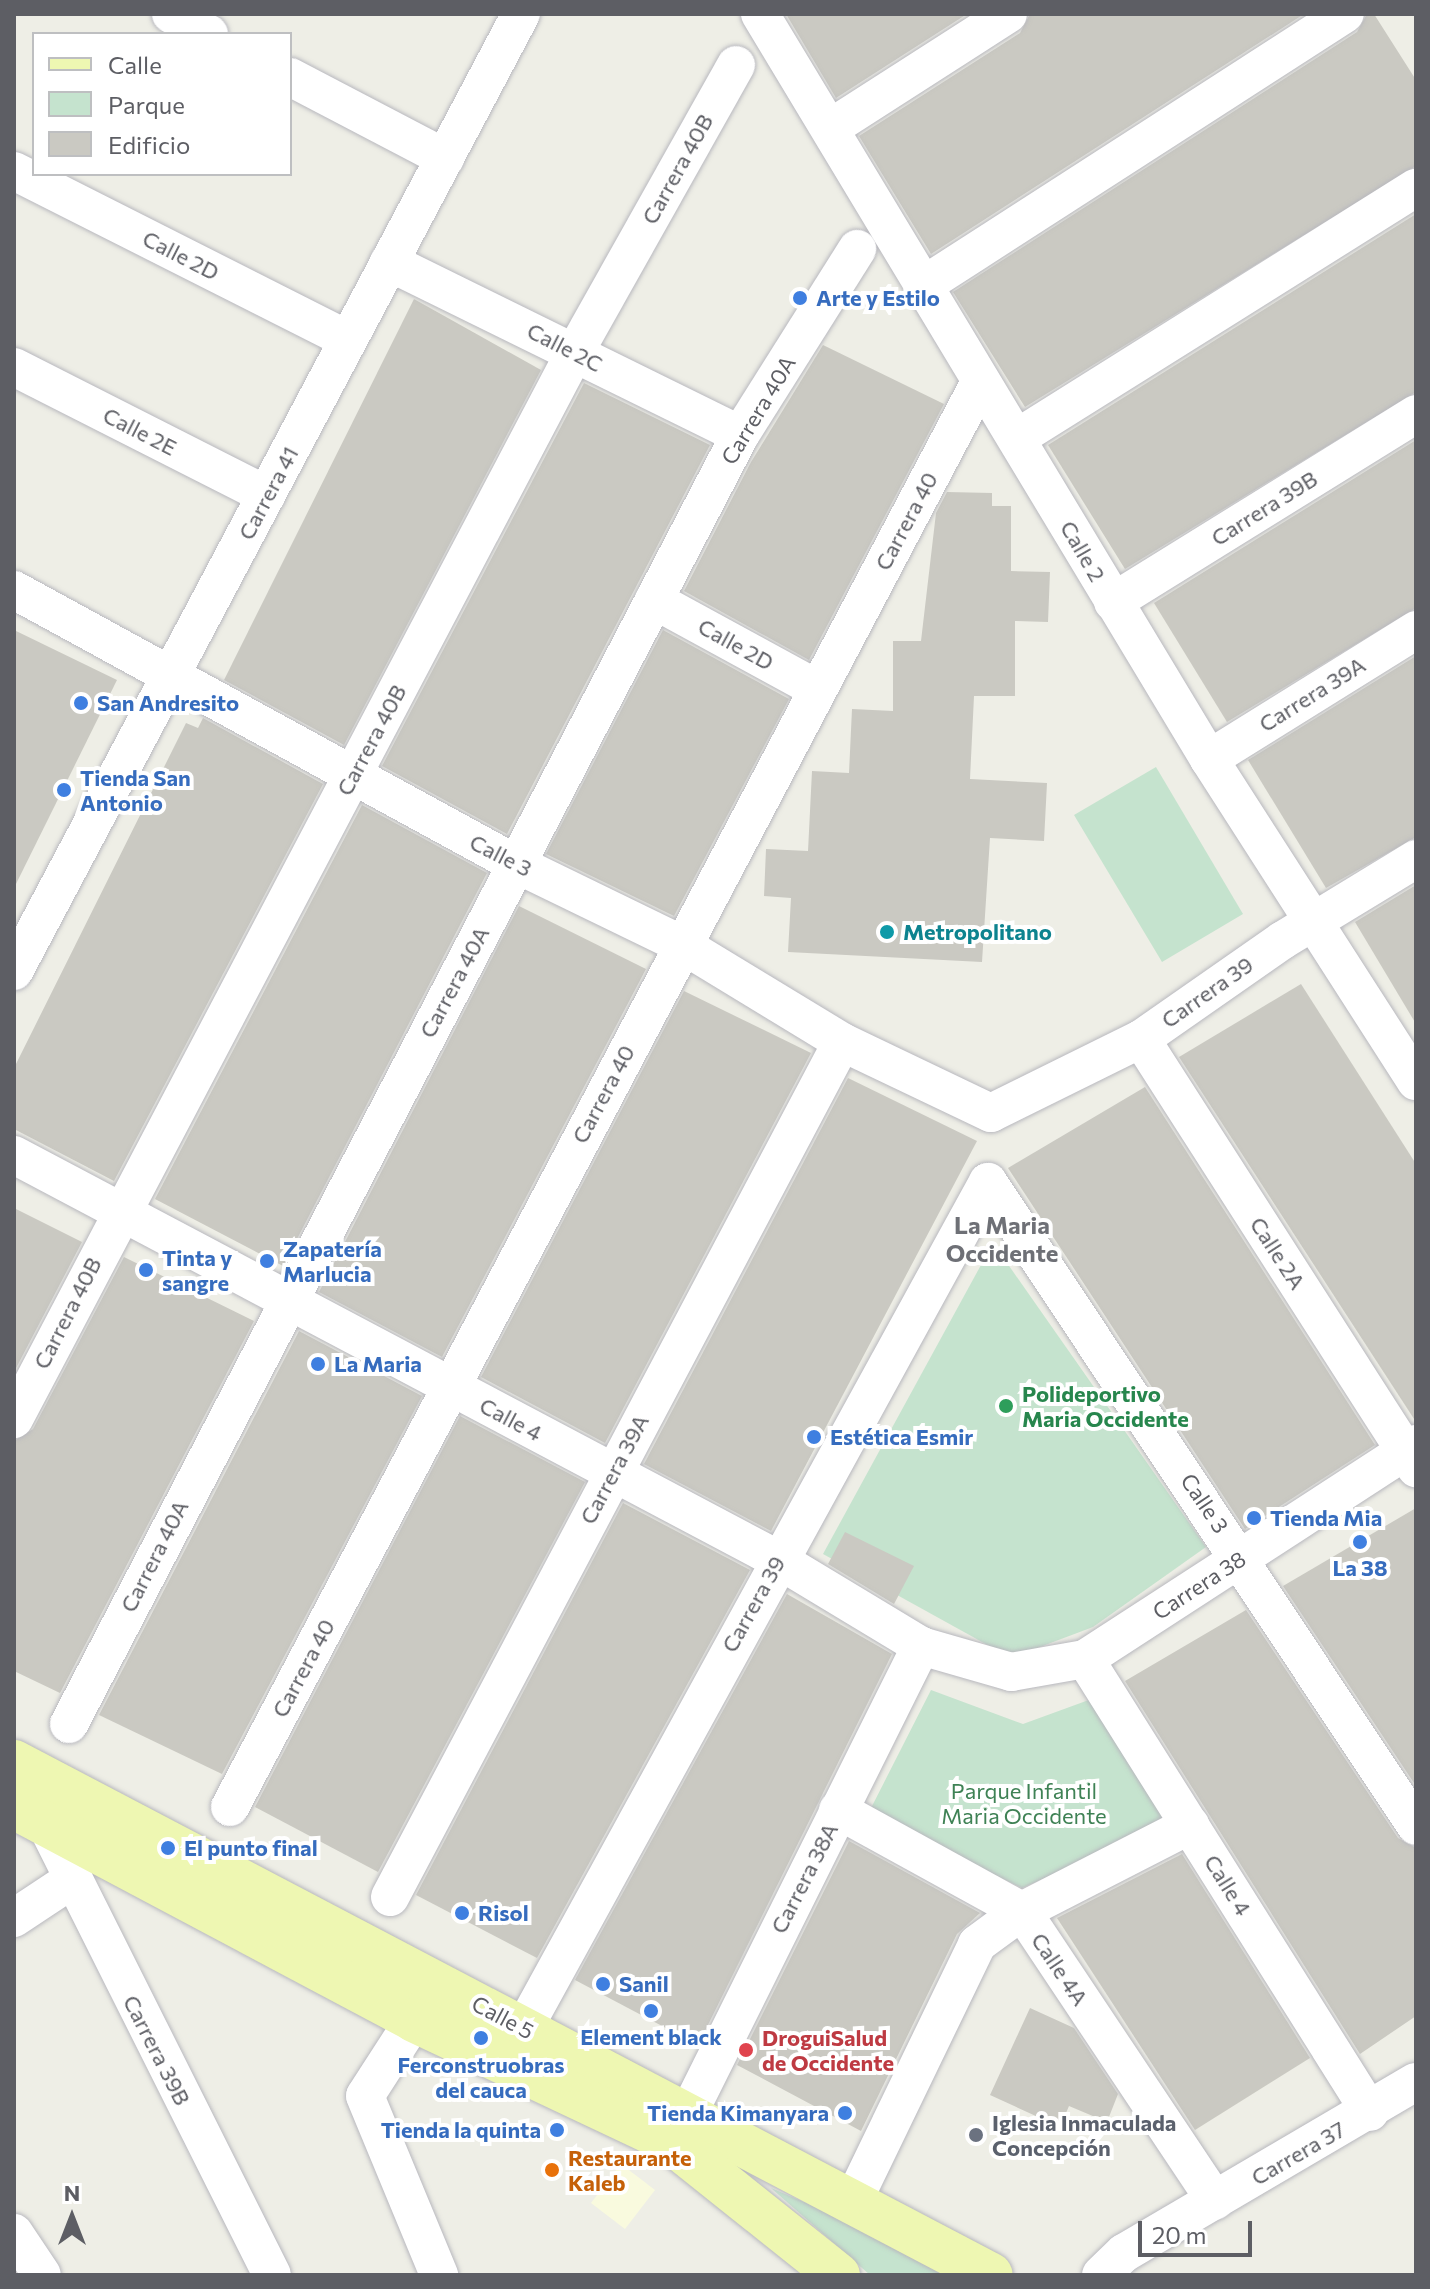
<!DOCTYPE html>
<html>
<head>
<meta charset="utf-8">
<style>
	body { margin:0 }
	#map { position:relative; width:1430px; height:2289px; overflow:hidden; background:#eeeee6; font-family:Commissioner,sans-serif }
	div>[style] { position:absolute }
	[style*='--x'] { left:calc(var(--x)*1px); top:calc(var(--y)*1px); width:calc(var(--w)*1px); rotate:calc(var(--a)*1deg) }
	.commercial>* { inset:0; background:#f9fade }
	.green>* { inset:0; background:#c5e3ce }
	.building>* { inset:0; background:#cac9c2 }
	.roads { filter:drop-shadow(0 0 2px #b8b8be) drop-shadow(0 0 2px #b8b8be) }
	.minor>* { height:38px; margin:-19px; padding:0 19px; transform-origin:19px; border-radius:19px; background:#fff }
	.major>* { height:44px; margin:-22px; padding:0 22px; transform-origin:22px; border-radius:22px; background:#eef7b2 }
	.dots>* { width:22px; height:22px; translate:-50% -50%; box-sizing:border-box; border:4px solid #fff; border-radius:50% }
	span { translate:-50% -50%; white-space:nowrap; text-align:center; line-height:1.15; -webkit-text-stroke:8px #fff; paint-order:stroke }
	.street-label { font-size:22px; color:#5d5e64 }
	.shop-label { font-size:22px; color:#366cbe; font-weight:700 }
	.left { translate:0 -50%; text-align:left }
	.right { translate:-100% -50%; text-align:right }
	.culture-label { font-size:22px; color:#0d838f; font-weight:700 }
	.leisure-label { font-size:22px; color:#27864d; font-weight:700 }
	.park-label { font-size:22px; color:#3f8255 }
	.health-label { font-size:22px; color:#be3a42; font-weight:700 }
	.worship-label { font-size:22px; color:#5b616d; font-weight:700 }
	.food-label { font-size:22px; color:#c56008; font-weight:700 }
	.neighbourhood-label { font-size:24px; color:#6e7076; font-weight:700 }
	.frame { position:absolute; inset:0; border:16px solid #5d5e64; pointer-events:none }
	.legend { position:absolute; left:32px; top:32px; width:260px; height:144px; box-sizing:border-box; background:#fff; border:2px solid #bebfc1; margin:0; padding:10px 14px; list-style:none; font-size:24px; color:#5d5e64 }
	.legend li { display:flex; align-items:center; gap:16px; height:40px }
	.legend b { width:40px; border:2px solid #bebfc1 }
	.north { position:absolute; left:32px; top:2177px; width:80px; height:80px; -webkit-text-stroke:6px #fff; paint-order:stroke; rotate:0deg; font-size:22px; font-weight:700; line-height:32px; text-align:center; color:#5d5e64 }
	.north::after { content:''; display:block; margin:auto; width:28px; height:36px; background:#5d5e64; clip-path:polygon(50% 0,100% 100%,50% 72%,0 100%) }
	.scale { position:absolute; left:1138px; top:2221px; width:114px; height:36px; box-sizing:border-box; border:4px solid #5d5e64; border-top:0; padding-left:10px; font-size:24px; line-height:28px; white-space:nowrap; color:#5d5e64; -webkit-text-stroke:6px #fff; paint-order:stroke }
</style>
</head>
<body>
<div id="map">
	<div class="commercial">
		<div style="clip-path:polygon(621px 2164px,655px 2190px,625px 2229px,591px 2203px)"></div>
	</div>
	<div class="green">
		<div style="clip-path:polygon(1156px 767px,1243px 914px,1162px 962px,1074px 815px)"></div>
		<div style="clip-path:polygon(993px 1243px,1206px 1547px,1093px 1627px,1011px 1658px,823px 1554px)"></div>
		<div style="clip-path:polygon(931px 1690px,1023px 1724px,1097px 1697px,1169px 1824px,1022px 1888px,868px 1814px)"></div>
		<div style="clip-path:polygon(771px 2188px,881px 2235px,958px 2275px,870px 2275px)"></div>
	</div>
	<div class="building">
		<div style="clip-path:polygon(786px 14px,967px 14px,836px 98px)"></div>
		<div style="clip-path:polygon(1030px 14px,1304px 14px,931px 254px,859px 136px,1020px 33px)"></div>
		<div style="clip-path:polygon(1367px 14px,1374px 14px,1416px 80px,1416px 166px,1025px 407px,953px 292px,1357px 32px)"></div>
		<div style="clip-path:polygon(1416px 214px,1416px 392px,1125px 569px,1048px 445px)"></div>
		<div style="clip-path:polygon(414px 299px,541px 370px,344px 745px,224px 680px)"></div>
		<div style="clip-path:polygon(823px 345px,944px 404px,809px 660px,684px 591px,751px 462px)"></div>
		<div style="clip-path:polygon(584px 383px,710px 445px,507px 834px,382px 766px)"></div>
		<div style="clip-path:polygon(1416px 440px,1416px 608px,1227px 722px,1154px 603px)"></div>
		<div style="clip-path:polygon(947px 492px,992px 493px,992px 506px,1011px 506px,1011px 571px,1050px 572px,1048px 622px,1015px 621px,1015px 696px,974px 696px,970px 779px,1047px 783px,1044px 841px,990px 838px,982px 962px,788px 952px,791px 898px,764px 896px,766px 849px,808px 851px,812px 771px,849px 773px,852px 709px,893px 711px,893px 641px,921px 641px,936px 513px)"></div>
		<div style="clip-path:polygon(14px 630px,117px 680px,14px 888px)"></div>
		<div style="clip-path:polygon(663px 630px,789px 699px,674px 916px,546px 854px)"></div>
		<div style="clip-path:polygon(1416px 656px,1416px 837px,1326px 888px,1248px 760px)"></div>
		<div style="clip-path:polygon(203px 718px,323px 784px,114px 1181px,14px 1129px,14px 1068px,186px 723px,198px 728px)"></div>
		<div style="clip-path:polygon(362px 805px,487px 873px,283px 1266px,155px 1199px)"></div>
		<div style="clip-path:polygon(1416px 885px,1416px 1024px,1355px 922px)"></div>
		<div style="clip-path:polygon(519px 906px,646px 969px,442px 1357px,319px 1292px)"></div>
		<div style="clip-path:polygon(1301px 984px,1416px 1164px,1416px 1422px,1179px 1057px)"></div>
		<div style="clip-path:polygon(684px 991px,811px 1053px,605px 1443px,481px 1377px)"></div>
		<div style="clip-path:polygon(848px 1078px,977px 1141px,771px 1531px,644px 1464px)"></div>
		<div style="clip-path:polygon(1145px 1087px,1375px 1445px,1245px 1529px,1008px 1168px)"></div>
		<div style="clip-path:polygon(14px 1208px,82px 1242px,14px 1372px)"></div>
		<div style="clip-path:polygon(124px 1257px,254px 1321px,60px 1693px,14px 1671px,14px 1441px,33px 1429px)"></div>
		<div style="clip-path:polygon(299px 1331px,422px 1396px,222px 1774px,99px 1715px)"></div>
		<div style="clip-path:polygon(460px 1416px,585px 1482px,378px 1872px,255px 1807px)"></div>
		<div style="clip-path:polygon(623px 1503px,750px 1570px,537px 1958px,416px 1895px)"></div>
		<div style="clip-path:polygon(1416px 1508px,1416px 1786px,1283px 1586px)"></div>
		<div style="clip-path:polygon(845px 1532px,914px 1566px,894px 1604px,828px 1564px)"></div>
		<div style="clip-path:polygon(787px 1594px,892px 1654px,698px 2045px,575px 1980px)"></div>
		<div style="clip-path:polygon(1246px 1610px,1398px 1838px,1416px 1848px,1416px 2016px,1360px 2054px,1125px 1681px)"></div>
		<div style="clip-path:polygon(849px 1841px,980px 1913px,957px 1934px,861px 2131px,737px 2065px)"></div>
		<div style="clip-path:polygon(1182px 1854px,1310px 2058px,1195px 2130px,1057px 1918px)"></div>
		<div style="clip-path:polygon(1030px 2008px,1074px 2028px,1118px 2094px,1107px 2122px,1069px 2106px,1060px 2127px,990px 2095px)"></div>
	</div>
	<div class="roads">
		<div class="minor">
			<div style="--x:171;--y:14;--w:43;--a:27.8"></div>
			<div style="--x:760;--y:14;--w:870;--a:58.92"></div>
			<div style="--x:1209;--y:759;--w:383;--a:57.3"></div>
			<div style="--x:290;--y:77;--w:175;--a:27.6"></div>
			<div style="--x:832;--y:127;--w:209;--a:-32.7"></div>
			<div style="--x:14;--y:171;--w:374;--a:26.8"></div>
			<div style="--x:389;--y:262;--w:391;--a:26.2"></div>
			<div style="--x:927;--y:283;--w:497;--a:-32.8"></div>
			<div style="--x:14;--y:367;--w:283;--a:26.9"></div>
			<div style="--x:1017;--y:438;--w:471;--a:-32.1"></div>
			<div style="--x:14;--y:590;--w:572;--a:28.63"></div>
			<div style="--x:516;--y:864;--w:183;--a:25.9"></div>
			<div style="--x:681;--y:944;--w:188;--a:31.3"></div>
			<div style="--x:842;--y:1042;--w:165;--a:25.5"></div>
			<div style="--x:991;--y:1113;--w:167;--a:-26.3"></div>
			<div style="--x:1141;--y:1039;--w:173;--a:-34.9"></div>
			<div style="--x:1283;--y:940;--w:156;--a:-31.3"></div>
			<div style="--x:654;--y:600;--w:186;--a:28.6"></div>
			<div style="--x:1113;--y:602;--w:357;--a:-31.8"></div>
			<div style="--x:1209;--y:759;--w:244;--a:-31.9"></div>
			<div style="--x:14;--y:971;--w:1083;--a:-62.09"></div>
			<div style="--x:1141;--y:1039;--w:510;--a:57.34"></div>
			<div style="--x:14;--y:1155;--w:863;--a:27.9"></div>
			<div style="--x:777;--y:1559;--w:168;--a:31.1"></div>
			<div style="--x:921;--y:1646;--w:94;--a:16.1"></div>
			<div style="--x:1011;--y:1672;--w:75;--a:-10"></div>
			<div style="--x:1085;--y:1659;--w:395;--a:-33"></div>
			<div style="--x:14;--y:1419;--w:1205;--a:-62.27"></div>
			<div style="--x:575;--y:352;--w:329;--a:-60.7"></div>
			<div style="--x:1085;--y:1659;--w:535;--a:57.82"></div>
			<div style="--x:69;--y:1724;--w:1453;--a:-62.5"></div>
			<div style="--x:740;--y:435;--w:220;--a:-57.8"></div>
			<div style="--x:230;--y:1807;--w:1610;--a:-62.24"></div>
			<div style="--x:838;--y:1810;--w:210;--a:28.8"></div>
			<div style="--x:1022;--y:1911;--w:348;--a:56.3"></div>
			<div style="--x:46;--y:1824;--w:504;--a:63.38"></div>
			<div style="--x:390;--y:1897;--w:967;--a:-62.14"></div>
			<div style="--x:14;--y:1918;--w:67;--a:-33.5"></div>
			<div style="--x:414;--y:2020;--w:90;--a:122.8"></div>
			<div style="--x:365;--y:2096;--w:194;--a:67.5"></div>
			<div style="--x:524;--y:2028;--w:965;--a:-61.26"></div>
			<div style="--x:988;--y:1182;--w:773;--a:56.39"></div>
			<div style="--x:689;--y:2112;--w:521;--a:-63.53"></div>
			<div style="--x:854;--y:2199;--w:283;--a:-64.2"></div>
			<div style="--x:977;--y:1944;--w:56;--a:-36.3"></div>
			<div style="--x:1022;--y:1911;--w:189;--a:-27.1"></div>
			<div style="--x:14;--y:2233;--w:50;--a:56.3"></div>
			<div style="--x:1101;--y:2275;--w:32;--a:-44"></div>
			<div style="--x:1124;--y:2253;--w:338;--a:-30.4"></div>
		</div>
		<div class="major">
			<div style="--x:14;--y:1762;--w:1103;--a:27.7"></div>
			<div style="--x:14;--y:1807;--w:453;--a:28"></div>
			<div style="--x:414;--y:2020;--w:283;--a:25.3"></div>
			<div style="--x:670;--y:2141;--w:215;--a:38.6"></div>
		</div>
	</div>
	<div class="dots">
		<div style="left:800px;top:298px;background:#3f7fe0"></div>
		<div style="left:81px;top:703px;background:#3f7fe0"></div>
		<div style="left:64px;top:790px;background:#3f7fe0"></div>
		<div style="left:887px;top:932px;background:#0f9aa8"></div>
		<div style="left:267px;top:1261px;background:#3f7fe0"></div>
		<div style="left:146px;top:1270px;background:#3f7fe0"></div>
		<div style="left:318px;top:1364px;background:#3f7fe0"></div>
		<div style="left:1006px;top:1406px;background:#2e9e5b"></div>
		<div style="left:814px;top:1437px;background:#3f7fe0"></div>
		<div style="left:1254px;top:1518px;background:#3f7fe0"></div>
		<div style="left:1360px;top:1542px;background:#3f7fe0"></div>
		<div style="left:168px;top:1848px;background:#3f7fe0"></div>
		<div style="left:462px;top:1913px;background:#3f7fe0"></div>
		<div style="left:603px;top:1984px;background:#3f7fe0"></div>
		<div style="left:651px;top:2011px;background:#3f7fe0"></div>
		<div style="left:481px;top:2038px;background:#3f7fe0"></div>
		<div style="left:746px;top:2050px;background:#e0444e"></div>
		<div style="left:845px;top:2113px;background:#3f7fe0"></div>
		<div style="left:557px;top:2130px;background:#3f7fe0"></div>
		<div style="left:976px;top:2135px;background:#6b7280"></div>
		<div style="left:552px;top:2170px;background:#e8710a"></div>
	</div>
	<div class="street-label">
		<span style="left:677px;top:169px;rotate:-61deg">Carrera 40B</span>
		<span style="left:181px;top:255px;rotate:27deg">Calle 2D</span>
		<span style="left:565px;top:347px;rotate:27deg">Calle 2C</span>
		<span style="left:758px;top:410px;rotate:-59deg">Carrera 40A</span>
		<span style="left:140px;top:431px;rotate:27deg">Calle 2E</span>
		<span style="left:268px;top:493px;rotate:-62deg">Carrera 41</span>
		<span style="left:1264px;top:508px;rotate:-32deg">Carrera 39B</span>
		<span style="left:906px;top:521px;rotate:-62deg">Carrera 40</span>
		<span style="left:1083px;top:551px;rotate:60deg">Calle 2</span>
		<span style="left:736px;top:644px;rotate:29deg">Calle 2D</span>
		<span style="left:1312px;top:694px;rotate:-32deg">Carrera 39A</span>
		<span style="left:371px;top:740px;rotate:-62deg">Carrera 40B</span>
		<span style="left:501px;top:855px;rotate:27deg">Calle 3</span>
		<span style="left:454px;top:982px;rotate:-62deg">Carrera 40A</span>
		<span style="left:1207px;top:992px;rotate:-35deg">Carrera 39</span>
		<span style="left:603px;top:1094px;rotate:-62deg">Carrera 40</span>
		<span style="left:1278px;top:1253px;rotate:57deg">Calle 2A</span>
		<span style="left:67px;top:1313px;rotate:-63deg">Carrera 40B</span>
		<span style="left:511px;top:1419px;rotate:28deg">Calle 4</span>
		<span style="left:614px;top:1469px;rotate:-62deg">Carrera 39A</span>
		<span style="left:1205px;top:1503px;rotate:56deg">Calle 3</span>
		<span style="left:154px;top:1556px;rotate:-63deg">Carrera 40A</span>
		<span style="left:1199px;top:1585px;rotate:-33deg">Carrera 38</span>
		<span style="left:753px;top:1604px;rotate:-61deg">Carrera 39</span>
		<span style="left:303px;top:1668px;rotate:-62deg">Carrera 40</span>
		<span style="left:804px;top:1878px;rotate:-63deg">Carrera 38A</span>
		<span style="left:1228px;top:1885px;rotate:58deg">Calle 4</span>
		<span style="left:1060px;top:1969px;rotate:56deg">Calle 4A</span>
		<span style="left:503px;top:2017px;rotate:28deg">Calle 5</span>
		<span style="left:157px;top:2050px;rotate:63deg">Carrera 39B</span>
		<span style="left:1298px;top:2153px;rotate:-30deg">Carrera 37</span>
	</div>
	<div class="shop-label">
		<span class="left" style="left:816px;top:298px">Arte y Estilo</span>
		<span class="left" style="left:97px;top:703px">San Andresito</span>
		<span class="left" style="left:80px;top:790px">Tienda San<br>Antonio</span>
		<span class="left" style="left:283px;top:1261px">Zapatería<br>Marlucia</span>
		<span class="left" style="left:162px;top:1270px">Tinta y<br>sangre</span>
		<span class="left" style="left:334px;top:1364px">La Maria</span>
		<span class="left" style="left:830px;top:1437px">Estética Esmir</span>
		<span class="left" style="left:1270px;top:1518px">Tienda Mia</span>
		<span style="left:1360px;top:1568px">La 38</span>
		<span class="left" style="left:184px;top:1848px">El punto final</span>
		<span class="left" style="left:478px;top:1913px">Risol</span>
		<span class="left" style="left:619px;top:1984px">Sanil</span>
		<span style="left:651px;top:2037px">Element black</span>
		<span style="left:481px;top:2077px">Ferconstruobras<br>del cauca</span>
		<span class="right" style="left:829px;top:2113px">Tienda Kimanyara</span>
		<span class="right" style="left:541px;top:2130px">Tienda la quinta</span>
	</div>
	<div class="culture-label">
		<span class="left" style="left:903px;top:932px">Metropolitano</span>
	</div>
	<div class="leisure-label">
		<span class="left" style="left:1022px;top:1406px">Polideportivo<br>Maria Occidente</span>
	</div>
	<div class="park-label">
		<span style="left:1024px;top:1803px">Parque Infantil<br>Maria Occidente</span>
	</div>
	<div class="health-label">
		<span class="left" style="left:762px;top:2050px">DroguiSalud<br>de Occidente</span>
	</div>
	<div class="worship-label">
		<span class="left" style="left:992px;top:2135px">Iglesia Inmaculada<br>Concepción</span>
	</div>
	<div class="food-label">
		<span class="left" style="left:568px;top:2170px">Restaurante<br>Kaleb</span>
	</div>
	<div class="neighbourhood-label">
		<span style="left:1002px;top:1239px">La Maria<br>Occidente</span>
	</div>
	<div class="frame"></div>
	<ul class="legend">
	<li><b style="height:10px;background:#eef7b2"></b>Calle</li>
	<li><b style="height:22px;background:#c5e3ce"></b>Parque</li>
	<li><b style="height:22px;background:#cac9c2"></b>Edificio</li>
	</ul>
	<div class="north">N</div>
	<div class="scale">20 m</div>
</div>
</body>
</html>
